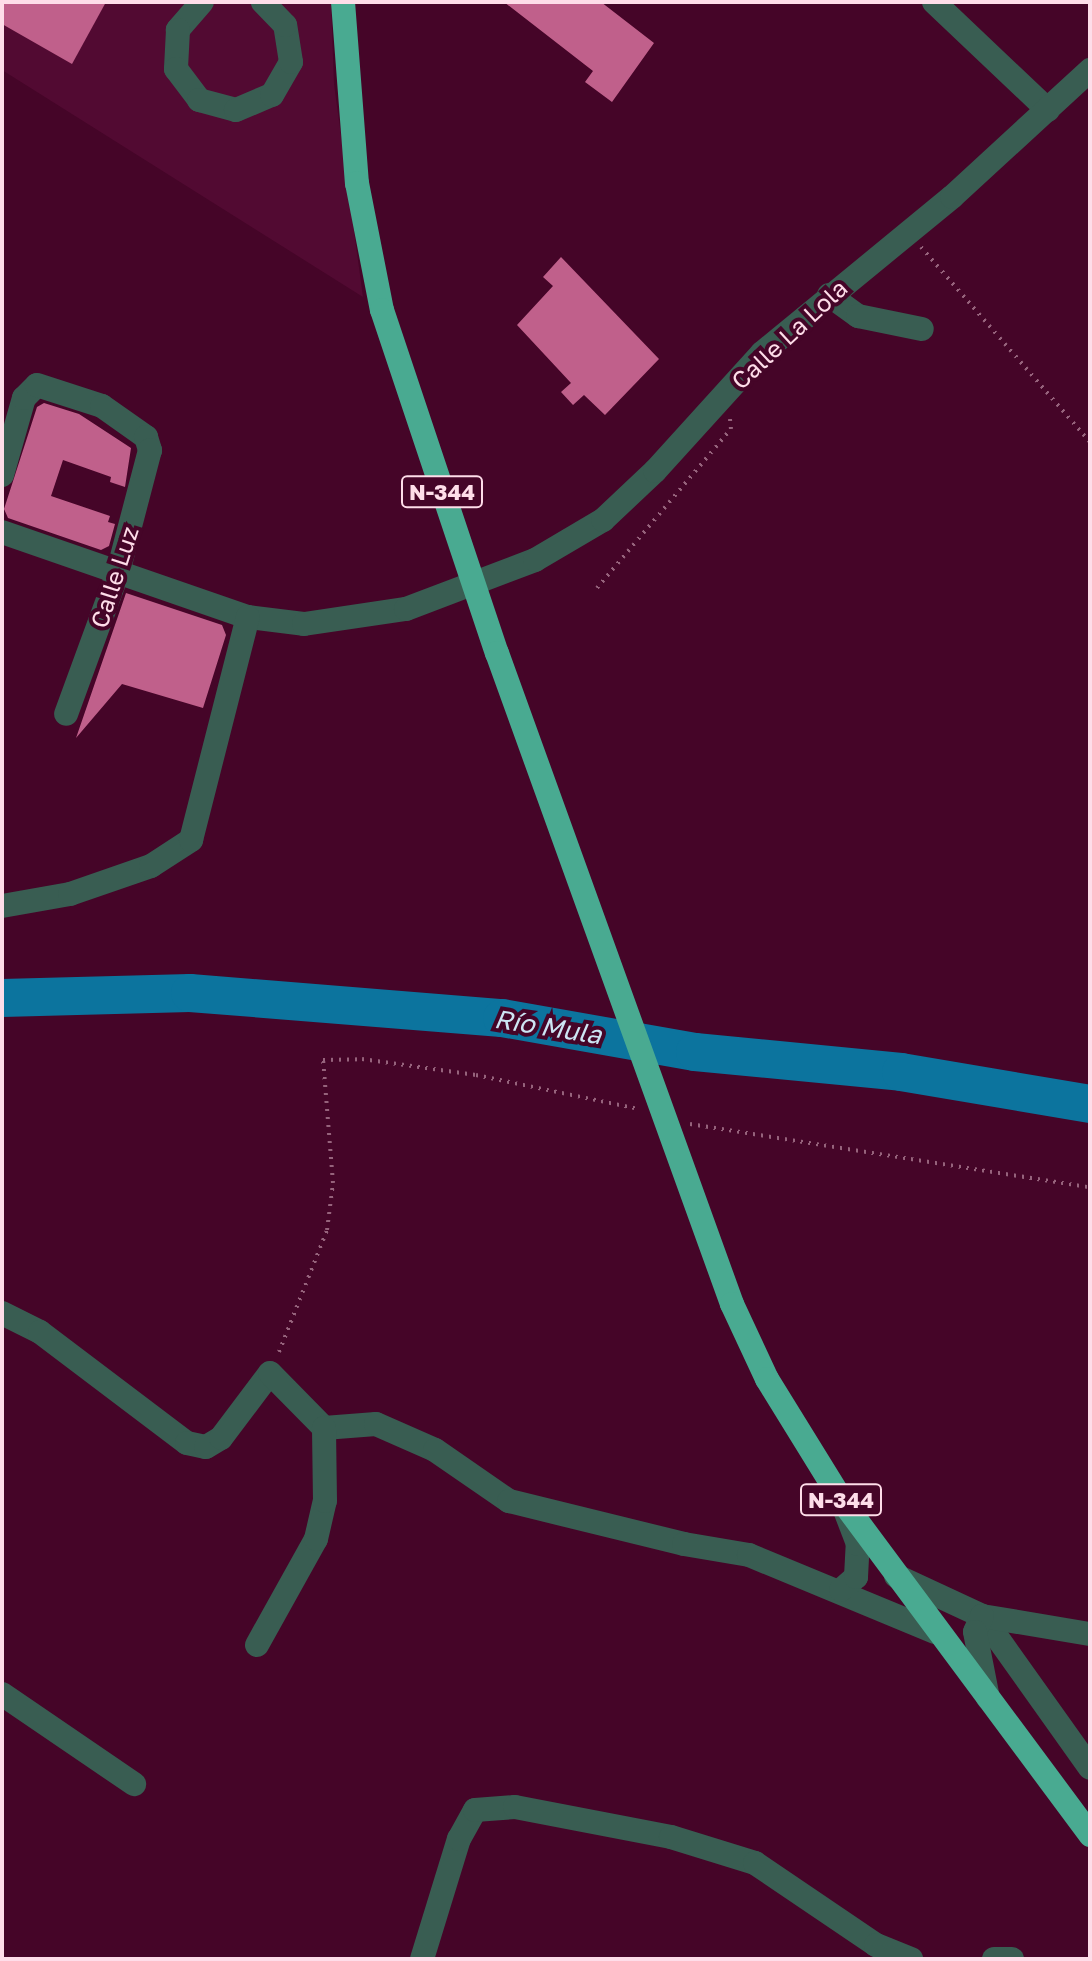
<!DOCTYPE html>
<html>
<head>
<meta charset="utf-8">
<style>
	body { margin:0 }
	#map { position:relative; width:1092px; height:1961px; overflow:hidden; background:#450528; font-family:"Golos Text",sans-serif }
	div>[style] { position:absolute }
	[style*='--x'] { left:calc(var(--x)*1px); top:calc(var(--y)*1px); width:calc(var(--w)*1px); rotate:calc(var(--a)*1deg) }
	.built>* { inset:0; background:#520a32 }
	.river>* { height:38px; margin:-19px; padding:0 19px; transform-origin:19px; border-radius:19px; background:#0c749e }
	.building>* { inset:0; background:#c0608b }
	.path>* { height:4px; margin-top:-2px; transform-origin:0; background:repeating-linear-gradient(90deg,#96637c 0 2px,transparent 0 8px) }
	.minor>* { height:24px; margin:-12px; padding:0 12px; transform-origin:12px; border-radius:12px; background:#395d52 }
	.highway>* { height:24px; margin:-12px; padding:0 12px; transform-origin:12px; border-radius:12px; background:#49aa91 }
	span { translate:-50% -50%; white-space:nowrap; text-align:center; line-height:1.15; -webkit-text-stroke:8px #450528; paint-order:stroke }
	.shield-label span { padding:2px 6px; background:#450528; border:2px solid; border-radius:6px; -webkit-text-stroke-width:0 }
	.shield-label { font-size:22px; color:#fedde9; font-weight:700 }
	.street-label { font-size:24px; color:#fedde9 }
	.water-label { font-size:26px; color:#cde5f4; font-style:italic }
	.frame { position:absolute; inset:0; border:4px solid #fedde9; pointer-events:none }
</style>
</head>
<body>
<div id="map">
	<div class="built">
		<div style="clip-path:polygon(2px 2px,331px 2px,334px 84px,363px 297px,2px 70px)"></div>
	</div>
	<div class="river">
		<div style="--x:2;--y:998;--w:188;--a:-1.5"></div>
		<div style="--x:190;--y:993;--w:313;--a:4.6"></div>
		<div style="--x:502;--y:1018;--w:196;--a:10"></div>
		<div style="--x:695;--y:1052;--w:207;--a:5.5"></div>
		<div style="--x:901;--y:1072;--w:192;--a:9.6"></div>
	</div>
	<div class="building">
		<div style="clip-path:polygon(2px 2px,106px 2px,72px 64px,2px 24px)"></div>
		<div style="clip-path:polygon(504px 2px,601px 2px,654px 43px,612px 102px,585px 82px,593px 71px)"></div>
		<div style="clip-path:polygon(561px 257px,659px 359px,605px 415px,584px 395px,573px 405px,561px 392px,571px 383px,517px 325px,553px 286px,543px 277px)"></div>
		<div style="clip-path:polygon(44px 403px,79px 414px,131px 448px,125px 487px,110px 482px,111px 477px,63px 460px,51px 496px,110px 516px,108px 522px,115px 524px,109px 546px,101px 550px,8px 518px,4px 509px,37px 407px)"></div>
		<div style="clip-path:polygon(126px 593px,222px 625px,226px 635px,203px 708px,122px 684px,76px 738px)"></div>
	</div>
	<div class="path">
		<div style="--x:921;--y:247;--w:258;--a:49.1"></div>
		<div style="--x:597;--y:588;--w:208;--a:-49.9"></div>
		<div style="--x:731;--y:429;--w:10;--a:-96"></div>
		<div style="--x:690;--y:1124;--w:405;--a:9"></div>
		<div style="--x:279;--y:1352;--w:131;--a:-68.5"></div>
		<div style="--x:327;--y:1230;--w:47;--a:-82.7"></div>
		<div style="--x:333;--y:1183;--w:123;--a:-94.6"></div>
		<div style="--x:323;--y:1060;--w:39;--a:-1"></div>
		<div style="--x:362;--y:1059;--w:115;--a:8"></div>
		<div style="--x:476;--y:1075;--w:167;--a:11.8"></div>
	</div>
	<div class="minor">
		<div style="--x:202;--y:2;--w:37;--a:131"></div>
		<div style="--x:178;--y:30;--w:39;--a:93"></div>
		<div style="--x:176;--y:69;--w:39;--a:53"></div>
		<div style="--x:199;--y:100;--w:38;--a:15"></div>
		<div style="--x:236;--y:110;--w:39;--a:-23"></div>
		<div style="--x:272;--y:95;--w:38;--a:-60"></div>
		<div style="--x:291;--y:62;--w:37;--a:-99"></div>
		<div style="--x:285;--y:25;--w:32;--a:-134"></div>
		<div style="--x:934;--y:2;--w:157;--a:43.5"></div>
		<div style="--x:829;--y:295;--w:36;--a:36"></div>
		<div style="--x:858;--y:316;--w:65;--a:11.5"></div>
		<div style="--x:2;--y:475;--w:80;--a:-74.1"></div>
		<div style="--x:24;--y:398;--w:18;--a:-45"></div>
		<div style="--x:37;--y:385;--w:68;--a:17.9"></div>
		<div style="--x:102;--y:406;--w:54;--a:35.2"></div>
		<div style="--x:146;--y:437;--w:14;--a:73"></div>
		<div style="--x:150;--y:450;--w:126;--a:104.7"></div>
		<div style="--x:118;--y:572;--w:151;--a:110.1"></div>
		<div style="--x:2;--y:532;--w:260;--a:19.1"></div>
		<div style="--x:248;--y:617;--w:56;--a:7.1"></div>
		<div style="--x:304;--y:624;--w:103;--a:-8.4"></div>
		<div style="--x:406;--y:609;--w:138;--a:-20.8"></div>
		<div style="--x:535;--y:560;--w:79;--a:-30.5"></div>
		<div style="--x:603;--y:520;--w:71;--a:-43.3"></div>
		<div style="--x:655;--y:471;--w:159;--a:-47.8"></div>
		<div style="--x:762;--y:353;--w:246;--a:-39.4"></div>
		<div style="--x:952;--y:197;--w:188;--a:-42.6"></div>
		<div style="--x:2;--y:906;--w:69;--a:-10"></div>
		<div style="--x:70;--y:894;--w:86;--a:-19.1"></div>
		<div style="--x:151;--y:866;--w:48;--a:-33"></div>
		<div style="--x:191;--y:840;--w:230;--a:-75.7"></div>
		<div style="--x:2;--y:1313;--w:42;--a:26.6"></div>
		<div style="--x:40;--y:1332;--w:184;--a:37.1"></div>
		<div style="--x:187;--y:1443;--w:19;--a:12"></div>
		<div style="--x:206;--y:1447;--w:17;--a:-31"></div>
		<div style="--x:221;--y:1438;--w:81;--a:-53"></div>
		<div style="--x:270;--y:1373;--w:77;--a:45.5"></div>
		<div style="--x:324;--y:1428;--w:52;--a:-4.4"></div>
		<div style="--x:376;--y:1424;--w:64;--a:23.8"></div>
		<div style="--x:435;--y:1450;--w:90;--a:34.6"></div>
		<div style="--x:509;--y:1501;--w:180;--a:13.8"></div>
		<div style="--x:684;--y:1544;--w:66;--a:9.6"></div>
		<div style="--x:749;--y:1555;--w:201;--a:22.5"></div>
		<div style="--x:896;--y:1576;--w:95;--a:24.9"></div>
		<div style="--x:982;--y:1616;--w:186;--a:54.6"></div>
		<div style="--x:841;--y:1590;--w:20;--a:-41"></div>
		<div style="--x:856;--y:1577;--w:33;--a:-87"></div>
		<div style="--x:858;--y:1544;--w:34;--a:-111"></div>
		<div style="--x:982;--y:1616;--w:109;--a:9.5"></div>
		<div style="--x:982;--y:1616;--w:17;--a:114"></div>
		<div style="--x:975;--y:1632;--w:67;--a:78.9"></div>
		<div style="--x:257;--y:1645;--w:121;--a:-60.9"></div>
		<div style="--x:316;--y:1539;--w:39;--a:-77"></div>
		<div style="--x:325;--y:1501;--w:73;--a:-90.8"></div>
		<div style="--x:2;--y:1694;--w:160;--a:34.3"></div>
		<div style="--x:422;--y:1959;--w:126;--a:-72.9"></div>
		<div style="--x:459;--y:1839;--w:33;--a:-61"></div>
		<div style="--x:475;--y:1810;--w:40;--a:-4.3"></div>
		<div style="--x:515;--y:1807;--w:159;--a:10.9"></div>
		<div style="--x:671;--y:1837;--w:88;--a:17.2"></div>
		<div style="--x:755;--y:1863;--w:146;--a:34.1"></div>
		<div style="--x:876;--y:1945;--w:38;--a:22"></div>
		<div style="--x:994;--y:1959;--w:18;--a:0"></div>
	</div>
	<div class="highway">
		<div style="--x:343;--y:2;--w:182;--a:85.6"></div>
		<div style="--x:357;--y:183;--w:129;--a:78.9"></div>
		<div style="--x:382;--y:310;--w:362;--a:71.5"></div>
		<div style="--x:497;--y:653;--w:692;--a:70.15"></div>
		<div style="--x:732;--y:1304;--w:83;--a:65"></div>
		<div style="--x:767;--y:1379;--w:145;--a:58.3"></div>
		<div style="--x:843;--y:1502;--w:415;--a:53.4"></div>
	</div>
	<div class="shield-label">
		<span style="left:442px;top:492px">N-344</span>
		<span style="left:841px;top:1500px">N-344</span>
	</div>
	<div class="street-label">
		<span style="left:789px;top:334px;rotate:-43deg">Calle La Lola</span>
		<span style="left:114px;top:577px;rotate:-72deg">Calle Luz</span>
	</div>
	<div class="water-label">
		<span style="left:548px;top:1027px;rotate:9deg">Río Mula</span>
	</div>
	<div class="frame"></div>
</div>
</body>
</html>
